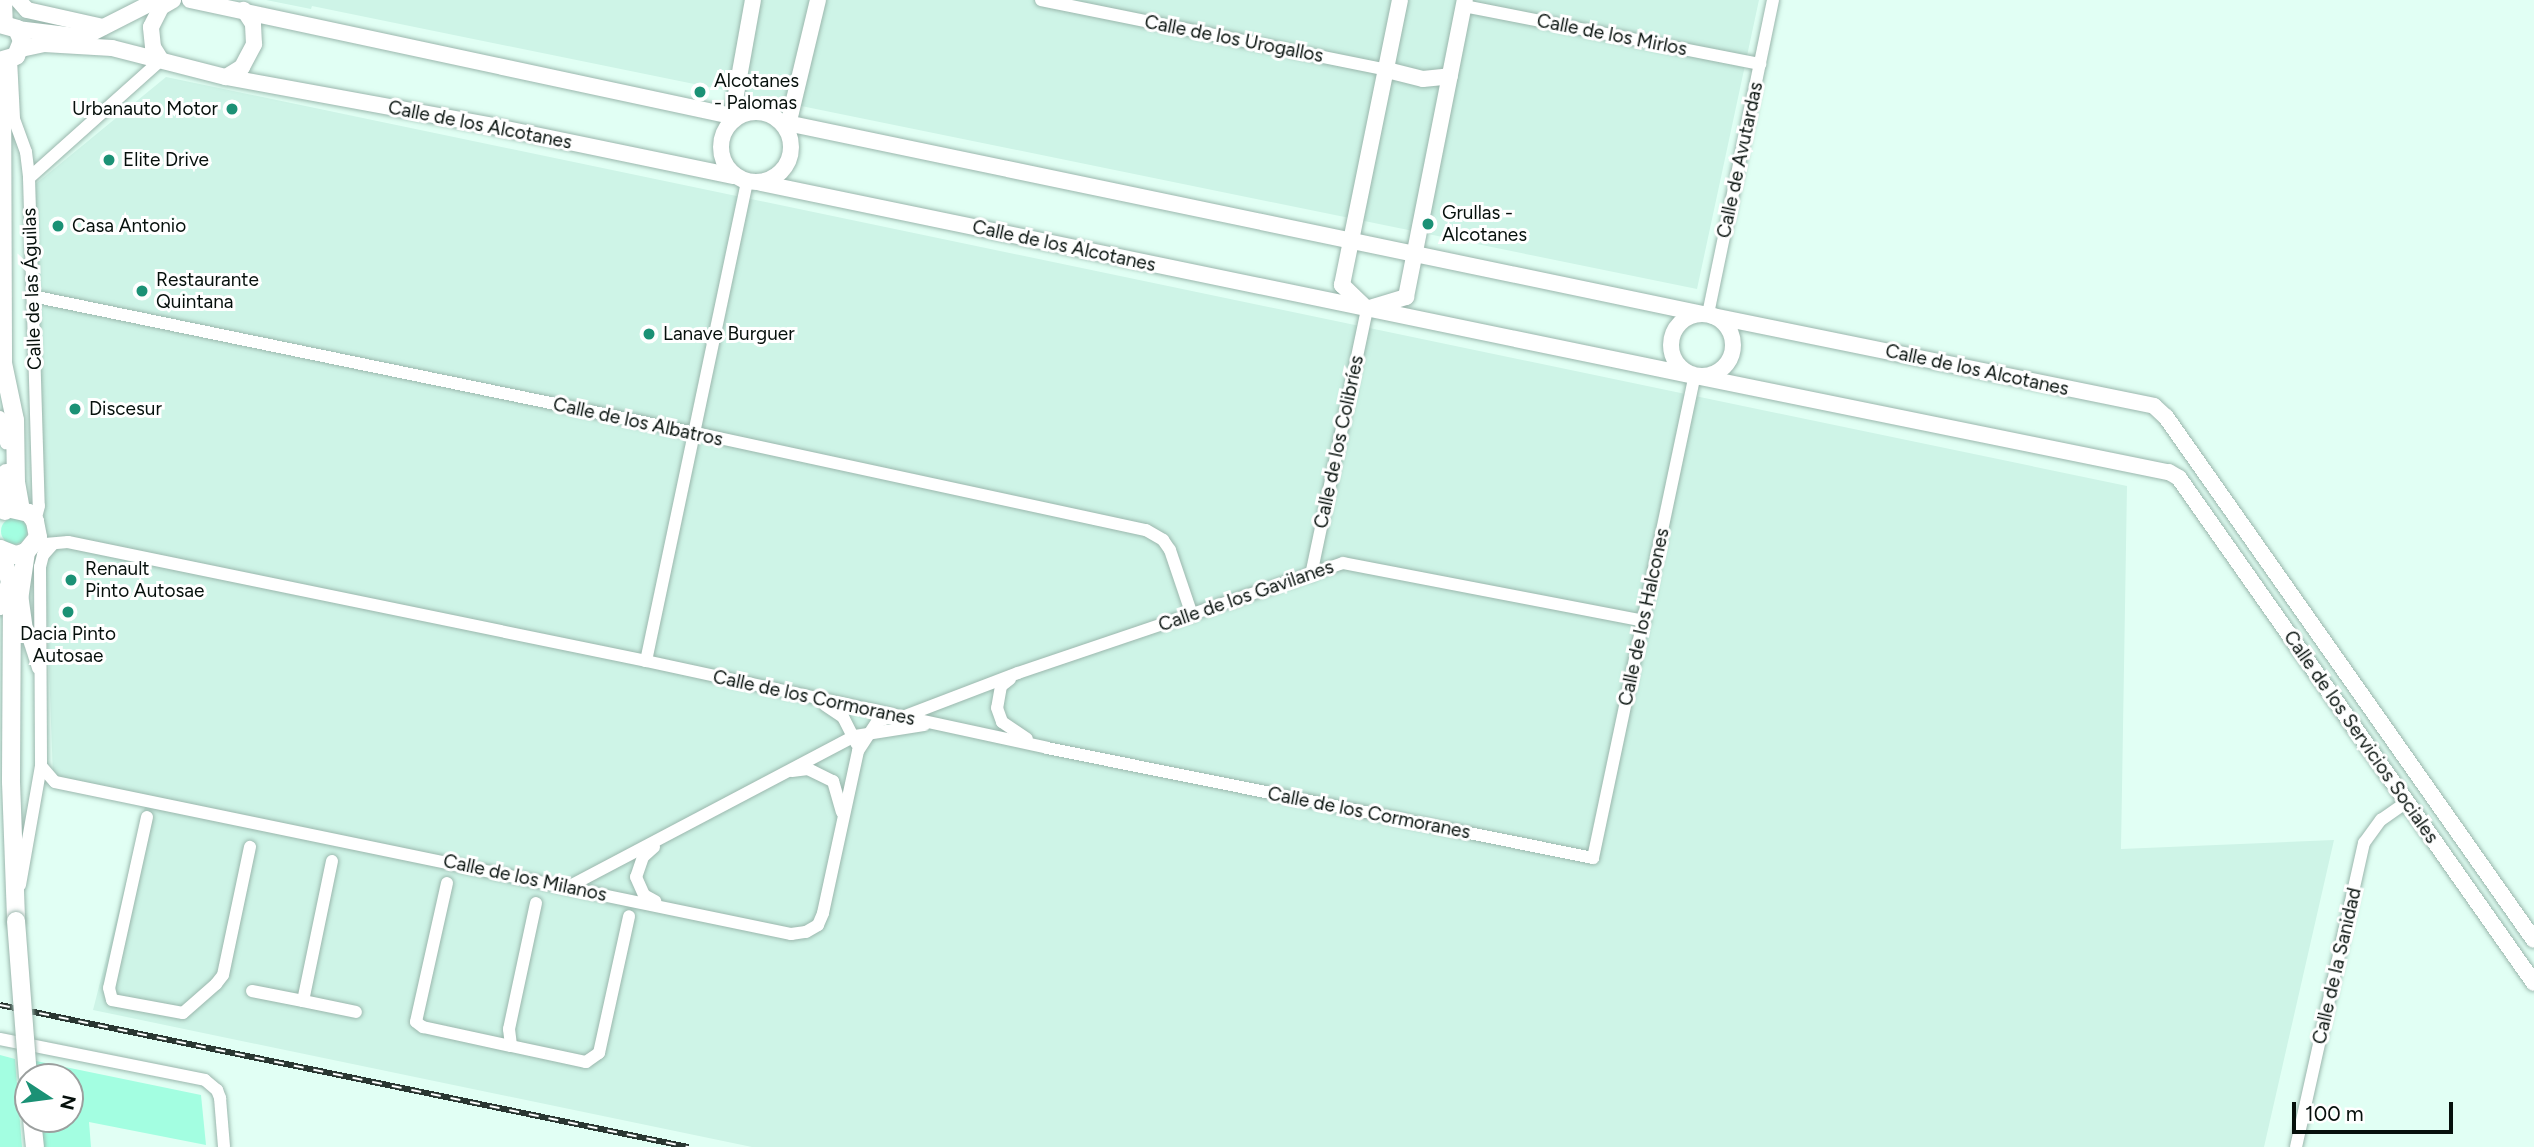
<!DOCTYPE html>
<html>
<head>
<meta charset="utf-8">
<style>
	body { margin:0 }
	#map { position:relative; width:2534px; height:1147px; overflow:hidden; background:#e1fff4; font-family:Figtree,sans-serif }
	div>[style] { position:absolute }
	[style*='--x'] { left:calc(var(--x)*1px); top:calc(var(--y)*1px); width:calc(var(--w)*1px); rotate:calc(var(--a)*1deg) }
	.built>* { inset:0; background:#cef4e7 }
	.green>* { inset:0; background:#a3fee1 }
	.round { border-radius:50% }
	.roads { filter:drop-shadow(0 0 2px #9bb7ad) drop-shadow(0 0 2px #9bb7ad) }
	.minor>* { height:12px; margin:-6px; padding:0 6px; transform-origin:6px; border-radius:6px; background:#fff }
	.tertiary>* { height:16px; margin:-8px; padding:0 8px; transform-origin:8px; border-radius:8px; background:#fff }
	.tertiary>.ring { margin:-8px; padding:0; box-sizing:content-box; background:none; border:16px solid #fff; border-radius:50% }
	.secondary>* { height:18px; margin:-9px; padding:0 9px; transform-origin:9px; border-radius:9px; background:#fff }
	.rail>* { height:6px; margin-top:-3px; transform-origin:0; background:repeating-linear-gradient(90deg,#fff 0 10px,#293631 0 20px); box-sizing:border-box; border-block:2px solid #293631 }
	.bridges { filter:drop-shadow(0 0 2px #9bb7ad) drop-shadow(0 0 2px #9bb7ad) }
	.secondary-bridge>* { height:18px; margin:-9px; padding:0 9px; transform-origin:9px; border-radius:9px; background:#fff }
	.dots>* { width:19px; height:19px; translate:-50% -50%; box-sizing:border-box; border:4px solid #fff; border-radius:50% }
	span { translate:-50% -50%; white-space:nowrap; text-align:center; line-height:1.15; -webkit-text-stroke:6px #fff; paint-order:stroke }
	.street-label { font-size:19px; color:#06100c }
	.poi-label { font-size:19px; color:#06100c }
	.left { translate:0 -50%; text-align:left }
	.right { translate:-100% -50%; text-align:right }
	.north { position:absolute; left:14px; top:1063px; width:70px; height:70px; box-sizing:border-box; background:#fff; border:2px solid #9b9f9e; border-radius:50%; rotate:103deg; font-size:19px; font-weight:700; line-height:28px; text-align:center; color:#06100c }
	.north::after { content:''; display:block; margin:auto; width:24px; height:32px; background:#1b9175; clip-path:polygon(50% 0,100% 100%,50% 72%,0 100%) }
	.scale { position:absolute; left:2292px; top:1102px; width:161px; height:32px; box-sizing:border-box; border:4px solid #06100c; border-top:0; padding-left:9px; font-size:21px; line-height:24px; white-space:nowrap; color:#06100c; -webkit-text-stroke:5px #fff; paint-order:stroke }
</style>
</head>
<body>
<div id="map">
	<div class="built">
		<div style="clip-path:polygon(266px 0,1759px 0,1697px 289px,312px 6px,311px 9px)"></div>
		<div style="clip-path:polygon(166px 77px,2127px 486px,2121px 849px,2334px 840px,2264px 1147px,752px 1147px,93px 1010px,147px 799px,53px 778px,32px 187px)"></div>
	</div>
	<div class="green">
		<div class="round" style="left:1px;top:518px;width:26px;height:26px"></div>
		<div style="clip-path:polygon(0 1055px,15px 1059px,22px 1147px,0 1147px)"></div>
		<div style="clip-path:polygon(36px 1061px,201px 1095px,206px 1145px,89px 1122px,91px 1147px,43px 1147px,40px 1119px,70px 1119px,70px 1077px,37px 1077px)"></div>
	</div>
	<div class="roads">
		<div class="minor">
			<div style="--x:1041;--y:0;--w:353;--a:11.4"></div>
			<div style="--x:1464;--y:6;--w:302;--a:11.1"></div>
			<div style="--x:11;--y:59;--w:60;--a:87.1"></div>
			<div style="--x:14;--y:119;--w:35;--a:70"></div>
			<div style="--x:26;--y:152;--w:26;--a:83"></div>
			<div style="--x:29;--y:178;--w:328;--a:88.3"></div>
			<div style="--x:39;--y:506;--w:16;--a:105"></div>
			<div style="--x:29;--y:178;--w:177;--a:-41.8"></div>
			<div style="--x:32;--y:296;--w:678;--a:11.66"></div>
			<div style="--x:696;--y:433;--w:460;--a:12.2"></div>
			<div style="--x:1146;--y:530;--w:20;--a:30"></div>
			<div style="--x:1163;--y:540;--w:12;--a:55"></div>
			<div style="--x:1170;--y:550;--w:69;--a:71.3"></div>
			<div style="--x:1708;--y:314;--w:321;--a:-78.3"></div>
			<div style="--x:0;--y:417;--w:27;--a:77"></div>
			<div style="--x:53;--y:544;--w:15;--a:132"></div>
			<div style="--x:43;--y:555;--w:12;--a:104"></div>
			<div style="--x:40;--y:567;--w:199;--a:89.7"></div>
			<div style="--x:41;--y:766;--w:21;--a:49"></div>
			<div style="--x:55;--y:782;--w:752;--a:11.67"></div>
			<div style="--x:791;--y:934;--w:15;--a:-8"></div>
			<div style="--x:806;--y:932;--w:14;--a:-30"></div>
			<div style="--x:818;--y:925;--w:13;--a:-67"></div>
			<div style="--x:823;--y:913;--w:166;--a:-77.8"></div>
			<div style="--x:858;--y:751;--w:35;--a:-57"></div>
			<div style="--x:877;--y:722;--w:11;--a:-22"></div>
			<div style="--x:887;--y:718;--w:13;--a:0"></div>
			<div style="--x:900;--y:718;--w:126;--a:-20.9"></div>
			<div style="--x:1018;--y:673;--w:343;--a:-18.7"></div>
			<div style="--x:1343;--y:563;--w:307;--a:10.9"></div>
			<div style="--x:34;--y:545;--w:34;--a:-5"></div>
			<div style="--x:68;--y:542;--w:590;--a:11.63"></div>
			<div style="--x:646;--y:661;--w:410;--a:12.2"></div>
			<div style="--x:1047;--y:748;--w:557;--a:11.39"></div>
			<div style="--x:1593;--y:858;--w:493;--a:-78.1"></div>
			<div style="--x:1311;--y:575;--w:272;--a:-78.1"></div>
			<div style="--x:22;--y:594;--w:43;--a:82.1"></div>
			<div style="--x:28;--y:637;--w:33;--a:72"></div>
			<div style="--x:0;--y:609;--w:25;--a:-76"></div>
			<div style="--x:646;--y:661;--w:490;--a:-78.1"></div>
			<div style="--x:1010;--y:679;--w:11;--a:142"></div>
			<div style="--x:1001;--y:686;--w:22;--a:100"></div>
			<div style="--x:997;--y:708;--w:15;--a:70"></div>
			<div style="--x:1002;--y:722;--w:30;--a:34"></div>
			<div style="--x:825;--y:705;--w:22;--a:34"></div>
			<div style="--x:843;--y:717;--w:30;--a:63"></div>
			<div style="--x:792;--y:771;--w:16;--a:-7"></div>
			<div style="--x:808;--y:769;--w:28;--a:26"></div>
			<div style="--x:833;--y:781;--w:32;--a:74"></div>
			<div style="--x:147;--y:817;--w:175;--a:102.5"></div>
			<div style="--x:109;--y:988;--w:12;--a:76"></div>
			<div style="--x:112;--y:1000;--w:72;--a:10.4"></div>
			<div style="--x:183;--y:1013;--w:44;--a:-41.3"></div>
			<div style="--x:216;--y:984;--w:11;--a:-52"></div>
			<div style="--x:223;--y:975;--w:131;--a:-78.1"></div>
			<div style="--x:654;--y:847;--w:15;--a:138"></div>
			<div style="--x:643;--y:857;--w:21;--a:109"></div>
			<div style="--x:636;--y:877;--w:20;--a:66"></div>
			<div style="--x:644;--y:895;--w:13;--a:29"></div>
			<div style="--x:447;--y:883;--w:142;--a:102.6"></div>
			<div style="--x:416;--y:1022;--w:9;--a:36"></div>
			<div style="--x:423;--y:1027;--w:90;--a:12.2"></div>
			<div style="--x:20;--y:885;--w:121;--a:-80"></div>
			<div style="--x:570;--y:886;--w:322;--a:-27.8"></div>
			<div style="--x:855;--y:736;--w:70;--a:-9.1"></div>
			<div style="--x:536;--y:903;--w:129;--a:102.1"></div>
			<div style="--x:509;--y:1029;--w:17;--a:83"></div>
			<div style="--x:511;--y:1046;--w:77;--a:12"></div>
			<div style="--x:586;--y:1062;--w:16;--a:-35"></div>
			<div style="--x:599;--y:1053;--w:140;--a:-77.6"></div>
			<div style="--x:252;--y:991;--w:52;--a:11.1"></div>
			<div style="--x:303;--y:1001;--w:143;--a:-78.3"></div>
			<div style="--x:303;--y:1001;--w:54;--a:11.7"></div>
			<div style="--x:0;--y:1039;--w:209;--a:11.3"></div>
			<div style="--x:205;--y:1080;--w:16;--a:40"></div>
			<div style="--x:217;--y:1090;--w:9;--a:69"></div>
			<div style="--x:220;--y:1098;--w:49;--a:85.3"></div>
			<div style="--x:2296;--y:1147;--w:312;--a:-77.4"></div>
			<div style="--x:2364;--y:843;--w:29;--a:-54"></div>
			<div style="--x:2381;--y:820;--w:32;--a:-35"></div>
		</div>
		<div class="tertiary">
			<div style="--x:18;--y:0;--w:13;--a:48"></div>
			<div style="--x:27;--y:10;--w:78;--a:12.6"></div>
			<div style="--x:190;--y:0;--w:558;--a:12.09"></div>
			<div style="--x:17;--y:29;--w:67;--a:6.8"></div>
			<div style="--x:84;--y:37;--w:82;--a:-26.9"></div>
			<div style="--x:21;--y:49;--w:24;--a:-12"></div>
			<div style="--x:44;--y:44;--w:68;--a:3.4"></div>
			<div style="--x:112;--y:48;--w:118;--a:14.3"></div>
			<div style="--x:226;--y:77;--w:270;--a:10.4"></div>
			<div style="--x:492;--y:126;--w:247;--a:11.7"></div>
			<div style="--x:161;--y:60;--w:15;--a:-122"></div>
			<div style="--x:153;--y:47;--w:20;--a:-96"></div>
			<div style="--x:151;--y:27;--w:22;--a:-63"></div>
			<div style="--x:161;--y:7;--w:14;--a:-30"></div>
			<div style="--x:1387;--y:70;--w:37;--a:14"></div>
			<div style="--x:1423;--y:79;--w:27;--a:-6"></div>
			<div style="--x:226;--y:77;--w:19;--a:-32"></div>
			<div style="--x:242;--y:67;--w:26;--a:-62"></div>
			<div style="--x:254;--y:44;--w:20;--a:-93"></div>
			<div style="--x:253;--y:24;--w:17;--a:-123"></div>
			<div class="ring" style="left:721px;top:112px;width:54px;height:54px"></div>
			<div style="--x:731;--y:122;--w:124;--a:-79.8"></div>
			<div style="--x:782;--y:122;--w:941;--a:11.78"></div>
			<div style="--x:787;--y:129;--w:133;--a:-76.5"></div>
			<div style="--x:761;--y:183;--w:949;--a:11.68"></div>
			<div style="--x:1370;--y:308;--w:38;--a:-17"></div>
			<div style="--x:1406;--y:297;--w:303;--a:-78.8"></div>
			<div style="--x:1367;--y:309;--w:35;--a:-136"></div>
			<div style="--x:1342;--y:285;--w:291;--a:-78.5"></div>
			<div class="ring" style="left:1671px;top:314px;width:46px;height:46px"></div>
			<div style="--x:1713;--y:316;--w:450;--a:11.5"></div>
			<div style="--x:2154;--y:406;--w:16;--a:43"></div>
			<div style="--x:2166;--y:417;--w:639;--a:54.87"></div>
			<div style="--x:1700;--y:377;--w:479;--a:11.5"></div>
			<div style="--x:2169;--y:472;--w:12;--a:31"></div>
			<div style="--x:2179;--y:478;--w:617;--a:54.89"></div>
		</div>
		<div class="secondary">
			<div style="--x:3;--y:0;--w:24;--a:88"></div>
			<div style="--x:0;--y:24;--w:18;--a:16"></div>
			<div style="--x:17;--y:29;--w:13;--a:67"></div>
			<div style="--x:22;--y:41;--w:16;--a:112"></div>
			<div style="--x:16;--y:56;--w:17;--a:163"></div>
			<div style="--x:2;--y:61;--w:302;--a:89.8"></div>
			<div style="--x:3;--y:363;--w:58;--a:78.1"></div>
			<div style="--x:15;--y:420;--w:62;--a:89.1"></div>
			<div style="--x:16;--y:482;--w:28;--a:80"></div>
			<div style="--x:5;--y:511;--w:38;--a:-88"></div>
			<div style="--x:0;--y:549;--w:41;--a:72.9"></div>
			<div style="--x:12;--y:588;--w:194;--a:90.3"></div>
			<div style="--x:11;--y:782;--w:139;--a:87.9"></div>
			<div style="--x:0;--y:549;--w:17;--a:21"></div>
			<div style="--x:16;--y:555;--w:10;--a:-17"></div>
			<div style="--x:26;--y:552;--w:19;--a:-51"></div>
			<div style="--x:38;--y:537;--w:16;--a:-101"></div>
			<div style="--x:35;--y:521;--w:10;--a:-127"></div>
			<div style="--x:29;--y:513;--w:17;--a:-167"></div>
			<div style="--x:19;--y:600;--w:49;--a:-81.7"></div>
			<div style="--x:32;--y:1119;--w:28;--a:84"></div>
		</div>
	</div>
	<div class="rail">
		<div style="--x:0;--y:1005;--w:703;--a:11.66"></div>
	</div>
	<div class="bridges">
		<div class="secondary-bridge">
			<div style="--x:16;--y:921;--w:156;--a:85.6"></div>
		</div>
	</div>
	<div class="dots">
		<div style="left:700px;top:92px;background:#1b9175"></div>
		<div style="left:232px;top:109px;background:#1b9175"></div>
		<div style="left:109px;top:160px;background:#1b9175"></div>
		<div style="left:1428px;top:224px;background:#1b9175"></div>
		<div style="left:58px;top:226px;background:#1b9175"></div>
		<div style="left:142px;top:291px;background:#1b9175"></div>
		<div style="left:649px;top:334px;background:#1b9175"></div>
		<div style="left:75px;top:409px;background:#1b9175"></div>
		<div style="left:71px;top:580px;background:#1b9175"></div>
		<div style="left:68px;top:612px;background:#1b9175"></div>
	</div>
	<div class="street-label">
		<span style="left:1612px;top:35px;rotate:11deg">Calle de los Mirlos</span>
		<span style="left:1234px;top:39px;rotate:11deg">Calle de los Urogallos</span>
		<span style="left:480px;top:125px;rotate:11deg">Calle de los Alcotanes</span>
		<span style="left:1740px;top:160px;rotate:-78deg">Calle de Avutardas</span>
		<span style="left:1064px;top:246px;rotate:12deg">Calle de los Alcotanes</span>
		<span style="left:32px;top:289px;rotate:-92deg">Calle de las Águilas</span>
		<span style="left:1977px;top:370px;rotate:12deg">Calle de los Alcotanes</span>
		<span style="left:638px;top:422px;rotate:12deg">Calle de los Albatros</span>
		<span style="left:1339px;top:442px;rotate:-78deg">Calle de los Colibríes</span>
		<span style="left:1246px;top:596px;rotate:-19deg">Calle de los Gavilanes</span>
		<span style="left:1644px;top:617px;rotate:-78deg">Calle de los Halcones</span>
		<span style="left:814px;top:698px;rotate:12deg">Calle de los Cormoranes</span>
		<span style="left:2361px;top:737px;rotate:55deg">Calle de los Servicios Sociales</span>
		<span style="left:1369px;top:813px;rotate:11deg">Calle de los Cormoranes</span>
		<span style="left:525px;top:878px;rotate:12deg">Calle de los Milanos</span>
		<span style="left:2337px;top:966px;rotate:-77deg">Calle de la Sanidad</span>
	</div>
	<div class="poi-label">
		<span class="left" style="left:714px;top:92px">Alcotanes<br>- Palomas</span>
		<span class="right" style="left:218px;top:109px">Urbanauto Motor</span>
		<span class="left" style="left:123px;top:160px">Elite Drive</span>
		<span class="left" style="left:1442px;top:224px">Grullas -<br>Alcotanes</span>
		<span class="left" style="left:72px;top:226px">Casa Antonio</span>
		<span class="left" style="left:156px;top:291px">Restaurante<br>Quintana</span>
		<span class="left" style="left:663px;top:334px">Lanave Burguer</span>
		<span class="left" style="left:89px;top:409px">Discesur</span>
		<span class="left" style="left:85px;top:580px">Renault<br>Pinto Autosae</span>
		<span style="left:68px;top:645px">Dacia Pinto<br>Autosae</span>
	</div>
	<div class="north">N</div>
	<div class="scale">100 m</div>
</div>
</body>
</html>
